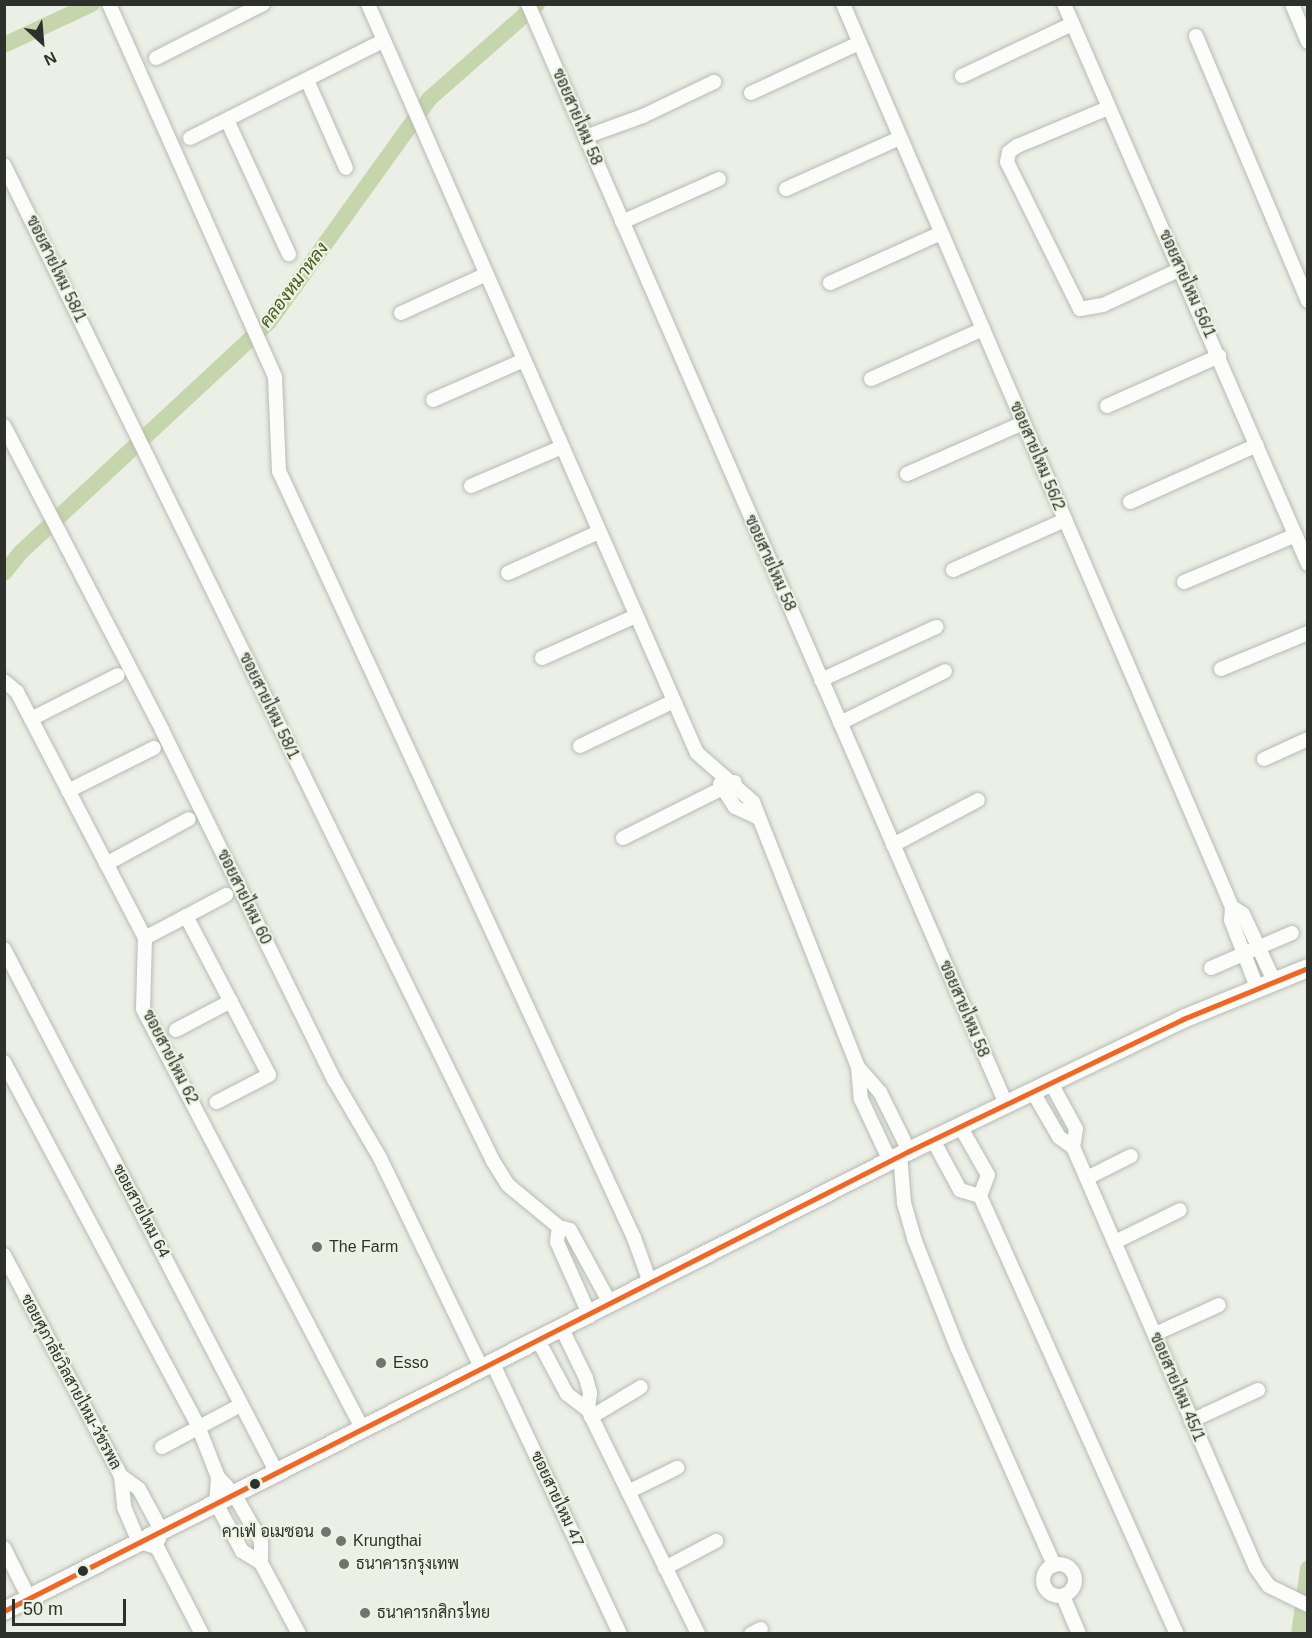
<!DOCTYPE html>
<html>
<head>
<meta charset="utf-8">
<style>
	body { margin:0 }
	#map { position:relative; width:1312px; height:1638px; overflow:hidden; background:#ebefe6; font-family:Helvetica,Sarabun,sans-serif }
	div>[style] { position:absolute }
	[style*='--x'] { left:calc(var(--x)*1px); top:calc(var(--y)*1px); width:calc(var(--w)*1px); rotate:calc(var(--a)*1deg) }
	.canal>* { height:16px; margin:-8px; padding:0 8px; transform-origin:8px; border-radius:8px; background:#c5d6ac }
	.roads { filter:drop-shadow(0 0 2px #b7bab3) drop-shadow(0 0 2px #b7bab3) }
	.minor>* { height:14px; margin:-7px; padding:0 7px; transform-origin:7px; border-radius:7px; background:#fcfdfb }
	.minor>.ring { margin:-7px; padding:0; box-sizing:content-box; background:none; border:14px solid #fcfdfb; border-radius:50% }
	.secondary>* { height:18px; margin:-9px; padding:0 9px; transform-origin:9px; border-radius:9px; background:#fcfdfb }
	.bus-1>* { height:4.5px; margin:-2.25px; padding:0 2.25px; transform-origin:2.25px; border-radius:2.25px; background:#f26522 }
	.dots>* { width:16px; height:16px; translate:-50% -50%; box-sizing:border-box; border:3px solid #ecf3e2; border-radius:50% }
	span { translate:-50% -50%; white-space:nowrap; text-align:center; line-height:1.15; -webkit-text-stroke:4.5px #ecf3e2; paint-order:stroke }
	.street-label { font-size:16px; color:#2e312b }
	.poi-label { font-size:16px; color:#2e312b }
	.left { translate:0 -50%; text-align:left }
	.right { translate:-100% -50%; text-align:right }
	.water-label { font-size:18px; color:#43571b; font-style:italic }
	.frame { position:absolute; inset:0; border:6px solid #2e312b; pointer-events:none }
	.north { position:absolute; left:12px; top:12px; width:60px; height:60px; -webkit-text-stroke:4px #ecf3e2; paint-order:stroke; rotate:154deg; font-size:16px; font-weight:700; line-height:24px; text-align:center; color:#2e312b }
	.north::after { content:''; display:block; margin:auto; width:21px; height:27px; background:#2e312b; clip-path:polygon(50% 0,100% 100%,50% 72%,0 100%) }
	.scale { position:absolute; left:12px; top:1599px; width:114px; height:27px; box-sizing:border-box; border:3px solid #2e312b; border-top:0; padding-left:8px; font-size:18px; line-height:21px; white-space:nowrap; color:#2e312b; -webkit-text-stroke:4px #ecf3e2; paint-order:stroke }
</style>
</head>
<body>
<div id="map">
	<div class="canal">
		<div style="--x:4;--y:45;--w:97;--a:-25"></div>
		<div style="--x:4;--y:573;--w:26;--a:-51"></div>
		<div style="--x:20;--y:553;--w:340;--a:-42.9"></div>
		<div style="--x:269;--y:322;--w:274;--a:-54.3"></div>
		<div style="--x:429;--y:99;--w:144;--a:-41.3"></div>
		<div style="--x:1299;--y:1634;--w:66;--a:-82.1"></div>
	</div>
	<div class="roads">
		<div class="minor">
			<div style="--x:109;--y:4;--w:408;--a:66"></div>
			<div style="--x:275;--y:377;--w:94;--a:87.6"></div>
			<div style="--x:279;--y:471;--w:845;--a:65.16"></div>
			<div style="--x:634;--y:1238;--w:50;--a:70.1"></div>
			<div style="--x:368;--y:4;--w:818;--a:66.29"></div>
			<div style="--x:697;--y:753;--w:74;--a:41.2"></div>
			<div style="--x:753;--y:802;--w:285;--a:68.4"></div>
			<div style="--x:858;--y:1067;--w:32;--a:85"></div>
			<div style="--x:861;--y:1099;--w:68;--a:64.9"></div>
			<div style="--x:528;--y:4;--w:1199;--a:66.51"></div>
			<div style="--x:843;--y:4;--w:945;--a:66.69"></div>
			<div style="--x:1217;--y:872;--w:38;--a:67"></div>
			<div style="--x:1232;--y:907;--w:13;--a:94"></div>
			<div style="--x:1231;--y:920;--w:75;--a:68.9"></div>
			<div style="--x:1064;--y:4;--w:611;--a:66.46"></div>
			<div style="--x:1292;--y:4;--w:41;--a:67.2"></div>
			<div style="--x:1196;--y:36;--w:288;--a:67.1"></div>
			<div style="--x:156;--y:58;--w:120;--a:-26.8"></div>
			<div style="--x:962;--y:76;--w:122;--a:-25.3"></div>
			<div style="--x:307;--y:80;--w:96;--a:66.1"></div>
			<div style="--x:751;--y:93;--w:119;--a:-24.8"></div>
			<div style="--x:1108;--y:108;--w:99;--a:157.3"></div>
			<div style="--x:1017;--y:146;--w:10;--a:143"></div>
			<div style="--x:1009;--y:152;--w:10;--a:101"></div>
			<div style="--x:1007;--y:162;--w:164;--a:63.6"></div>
			<div style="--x:1080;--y:309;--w:23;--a:-10"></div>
			<div style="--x:1103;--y:305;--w:86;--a:-24.8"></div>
			<div style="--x:227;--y:120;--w:148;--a:65.2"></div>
			<div style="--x:585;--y:137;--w:62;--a:-19.9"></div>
			<div style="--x:643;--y:116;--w:79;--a:-25.6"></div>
			<div style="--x:190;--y:138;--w:216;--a:-26.7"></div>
			<div style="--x:4;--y:165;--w:1110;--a:63.85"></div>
			<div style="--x:493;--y:1161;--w:28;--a:58"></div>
			<div style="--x:508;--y:1185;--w:66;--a:39.5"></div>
			<div style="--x:559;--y:1227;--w:11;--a:15"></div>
			<div style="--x:570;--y:1230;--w:85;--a:61.3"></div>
			<div style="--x:786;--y:189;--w:125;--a:-24.1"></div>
			<div style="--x:622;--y:222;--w:106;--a:-23.9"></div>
			<div style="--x:830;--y:283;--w:122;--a:-24.2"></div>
			<div style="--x:401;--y:313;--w:94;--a:-24.4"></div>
			<div style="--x:871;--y:379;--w:123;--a:-24.1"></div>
			<div style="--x:433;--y:400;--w:99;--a:-23.7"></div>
			<div style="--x:1107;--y:406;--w:123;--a:-24.1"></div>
			<div style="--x:4;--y:426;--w:343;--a:62.5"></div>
			<div style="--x:162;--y:730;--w:391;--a:63.8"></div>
			<div style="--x:335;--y:1081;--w:89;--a:59.7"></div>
			<div style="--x:380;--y:1158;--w:234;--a:64.2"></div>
			<div style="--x:907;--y:474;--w:127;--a:-23.7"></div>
			<div style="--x:471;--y:486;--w:99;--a:-23.2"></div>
			<div style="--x:1130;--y:502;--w:139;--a:-24.2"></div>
			<div style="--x:953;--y:570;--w:123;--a:-24.1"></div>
			<div style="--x:508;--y:573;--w:100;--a:-24.3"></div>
			<div style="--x:1184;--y:582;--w:121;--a:-22.8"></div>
			<div style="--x:542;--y:658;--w:103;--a:-24.1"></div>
			<div style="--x:1221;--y:669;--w:94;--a:-22.5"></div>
			<div style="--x:821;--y:680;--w:127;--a:-24.7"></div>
			<div style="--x:4;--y:681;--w:17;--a:40"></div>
			<div style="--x:17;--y:692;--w:277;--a:62.5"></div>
			<div style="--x:145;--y:938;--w:71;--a:91.6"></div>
			<div style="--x:143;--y:1009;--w:474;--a:62.4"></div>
			<div style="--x:31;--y:719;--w:97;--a:-26.8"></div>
			<div style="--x:840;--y:723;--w:117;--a:-26.3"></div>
			<div style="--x:580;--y:746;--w:104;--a:-25.6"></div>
			<div style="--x:1264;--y:759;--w:48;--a:-24.4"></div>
			<div style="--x:720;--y:784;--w:27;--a:57"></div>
			<div style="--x:735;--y:807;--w:23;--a:25"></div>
			<div style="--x:68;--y:791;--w:96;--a:-26.6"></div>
			<div style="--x:623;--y:838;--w:125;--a:-26.6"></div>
			<div style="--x:893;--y:845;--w:96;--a:-27.9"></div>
			<div style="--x:106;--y:864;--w:94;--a:-28.5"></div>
			<div style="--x:1232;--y:907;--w:13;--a:32"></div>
			<div style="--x:1243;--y:914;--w:76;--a:65.1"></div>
			<div style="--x:186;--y:916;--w:179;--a:62.4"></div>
			<div style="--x:269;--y:1075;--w:59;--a:152.6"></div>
			<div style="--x:145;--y:938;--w:92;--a:-28"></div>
			<div style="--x:4;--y:949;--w:591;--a:62.48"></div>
			<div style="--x:1211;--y:968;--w:88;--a:-23.4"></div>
			<div style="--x:176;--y:1030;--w:62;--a:-27.8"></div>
			<div style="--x:4;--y:1062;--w:412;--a:61.9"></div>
			<div style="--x:198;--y:1426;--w:55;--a:68.6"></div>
			<div style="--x:218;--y:1477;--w:23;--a:47"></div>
			<div style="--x:234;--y:1494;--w:54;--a:60.1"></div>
			<div style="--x:261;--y:1541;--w:22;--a:90"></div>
			<div style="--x:261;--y:1563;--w:81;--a:61.8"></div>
			<div style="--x:858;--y:1067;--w:33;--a:49"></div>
			<div style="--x:880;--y:1092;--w:66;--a:63.8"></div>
			<div style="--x:1051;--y:1083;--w:52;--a:61.5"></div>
			<div style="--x:1076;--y:1129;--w:18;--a:99"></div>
			<div style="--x:1073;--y:1147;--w:459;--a:66.5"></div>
			<div style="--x:1256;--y:1568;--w:22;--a:54"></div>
			<div style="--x:1269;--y:1586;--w:43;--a:26"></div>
			<div style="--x:1033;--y:1092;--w:52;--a:60"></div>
			<div style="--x:1059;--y:1137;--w:17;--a:36"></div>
			<div style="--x:960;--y:1126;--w:56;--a:60.3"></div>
			<div style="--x:988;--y:1175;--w:22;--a:111"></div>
			<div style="--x:980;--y:1196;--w:480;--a:65.8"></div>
			<div style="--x:933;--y:1140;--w:57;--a:61.6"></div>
			<div style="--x:960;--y:1190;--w:21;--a:17"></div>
			<div style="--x:900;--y:1155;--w:48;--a:85.2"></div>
			<div style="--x:904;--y:1203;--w:40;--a:74"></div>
			<div style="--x:915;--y:1241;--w:114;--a:68.4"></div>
			<div style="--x:957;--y:1347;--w:239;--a:66"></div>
			<div style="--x:1087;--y:1178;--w:49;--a:-26.6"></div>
			<div style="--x:559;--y:1227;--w:15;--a:98"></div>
			<div style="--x:557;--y:1242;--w:81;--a:66"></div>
			<div style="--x:1115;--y:1242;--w:72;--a:-26.2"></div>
			<div style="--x:4;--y:1255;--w:250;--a:62.1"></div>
			<div style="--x:121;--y:1476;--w:31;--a:84"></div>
			<div style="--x:124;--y:1507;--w:38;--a:67"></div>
			<div style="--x:139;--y:1542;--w:19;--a:16"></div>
			<div style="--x:562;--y:1329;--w:55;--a:63.9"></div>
			<div style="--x:586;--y:1378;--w:16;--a:75"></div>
			<div style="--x:590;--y:1393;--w:17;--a:97"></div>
			<div style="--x:588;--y:1410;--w:250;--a:63.8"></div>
			<div style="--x:1155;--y:1334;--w:70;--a:-24.4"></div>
			<div style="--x:538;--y:1340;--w:61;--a:61.8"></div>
			<div style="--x:567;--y:1394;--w:26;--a:37"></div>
			<div style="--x:493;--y:1364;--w:298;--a:64.8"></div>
			<div style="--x:591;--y:1417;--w:58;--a:-31"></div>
			<div style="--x:1191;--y:1421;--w:74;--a:-24.8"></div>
			<div style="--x:162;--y:1447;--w:83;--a:-28.1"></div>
			<div style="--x:121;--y:1476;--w:22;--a:36"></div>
			<div style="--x:139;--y:1489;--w:47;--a:61.8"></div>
			<div style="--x:161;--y:1530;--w:9;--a:103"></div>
			<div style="--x:218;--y:1477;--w:26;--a:94"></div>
			<div style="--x:216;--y:1503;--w:55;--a:61.6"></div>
			<div style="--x:242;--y:1551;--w:22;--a:32"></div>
			<div style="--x:628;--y:1492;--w:55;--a:-26.1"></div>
			<div style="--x:157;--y:1547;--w:98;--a:62.7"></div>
			<div style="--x:4;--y:1548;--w:56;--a:63.4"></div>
			<div class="ring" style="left:1043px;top:1564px;width:18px;height:18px"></div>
			<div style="--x:665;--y:1568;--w:58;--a:-27.9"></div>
			<div style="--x:1063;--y:1596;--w:41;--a:67.2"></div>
			<div style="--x:751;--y:1634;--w:11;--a:-27"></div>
		</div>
		<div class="secondary">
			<div style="--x:4;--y:1611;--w:1015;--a:-26.94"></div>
			<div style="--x:909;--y:1151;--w:304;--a:-25.7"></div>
			<div style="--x:1183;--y:1019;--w:135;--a:-22.2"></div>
		</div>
	</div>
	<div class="bus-1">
		<div style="--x:4;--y:1611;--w:1015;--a:-26.94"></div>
		<div style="--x:909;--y:1151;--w:304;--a:-25.7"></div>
		<div style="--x:1183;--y:1019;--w:135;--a:-22.2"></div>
	</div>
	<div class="dots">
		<div style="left:317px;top:1247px;background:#70746c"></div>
		<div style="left:381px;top:1363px;background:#70746c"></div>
		<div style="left:255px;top:1484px;background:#2e312b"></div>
		<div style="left:326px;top:1532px;background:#70746c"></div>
		<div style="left:341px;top:1541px;background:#70746c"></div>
		<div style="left:344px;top:1564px;background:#70746c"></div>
		<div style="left:83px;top:1571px;background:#2e312b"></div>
		<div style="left:365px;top:1613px;background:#70746c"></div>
	</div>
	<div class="street-label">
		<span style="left:577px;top:117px;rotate:67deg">ซอยสายไหม 58</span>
		<span style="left:56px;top:269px;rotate:64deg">ซอยสายไหม 58/1</span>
		<span style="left:1187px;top:284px;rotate:66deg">ซอยสายไหม 56/1</span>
		<span style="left:1037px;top:456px;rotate:67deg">ซอยสายไหม 56/2</span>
		<span style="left:770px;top:563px;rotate:66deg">ซอยสายไหม 58</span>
		<span style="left:269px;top:706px;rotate:64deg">ซอยสายไหม 58/1</span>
		<span style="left:244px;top:897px;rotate:64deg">ซอยสายไหม 60</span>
		<span style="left:964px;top:1009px;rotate:67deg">ซอยสายไหม 58</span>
		<span style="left:170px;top:1057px;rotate:63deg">ซอยสายไหม 62</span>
		<span style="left:141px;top:1211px;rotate:62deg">ซอยสายไหม 64</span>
		<span style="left:71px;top:1382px;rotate:62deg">ซอยศุภาลัยวิลสายไหม-วัชรพล</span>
		<span style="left:1177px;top:1387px;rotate:67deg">ซอยสายไหม 45/1</span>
		<span style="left:557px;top:1499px;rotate:65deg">ซอยสายไหม 47</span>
	</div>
	<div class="poi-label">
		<span class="left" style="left:329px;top:1247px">The Farm</span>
		<span class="left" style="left:393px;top:1363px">Esso</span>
		<span class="right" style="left:314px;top:1532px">คาเฟ่ อเมซอน</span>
		<span class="left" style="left:353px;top:1541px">Krungthai</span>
		<span class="left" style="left:356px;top:1564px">ธนาคารกรุงเทพ</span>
		<span class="left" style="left:377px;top:1613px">ธนาคารกสิกรไทย</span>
	</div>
	<div class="water-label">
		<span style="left:294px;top:285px;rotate:-53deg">คลองหมาหลง</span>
	</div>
	<div class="frame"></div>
	<div class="north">N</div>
	<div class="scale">50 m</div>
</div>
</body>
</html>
